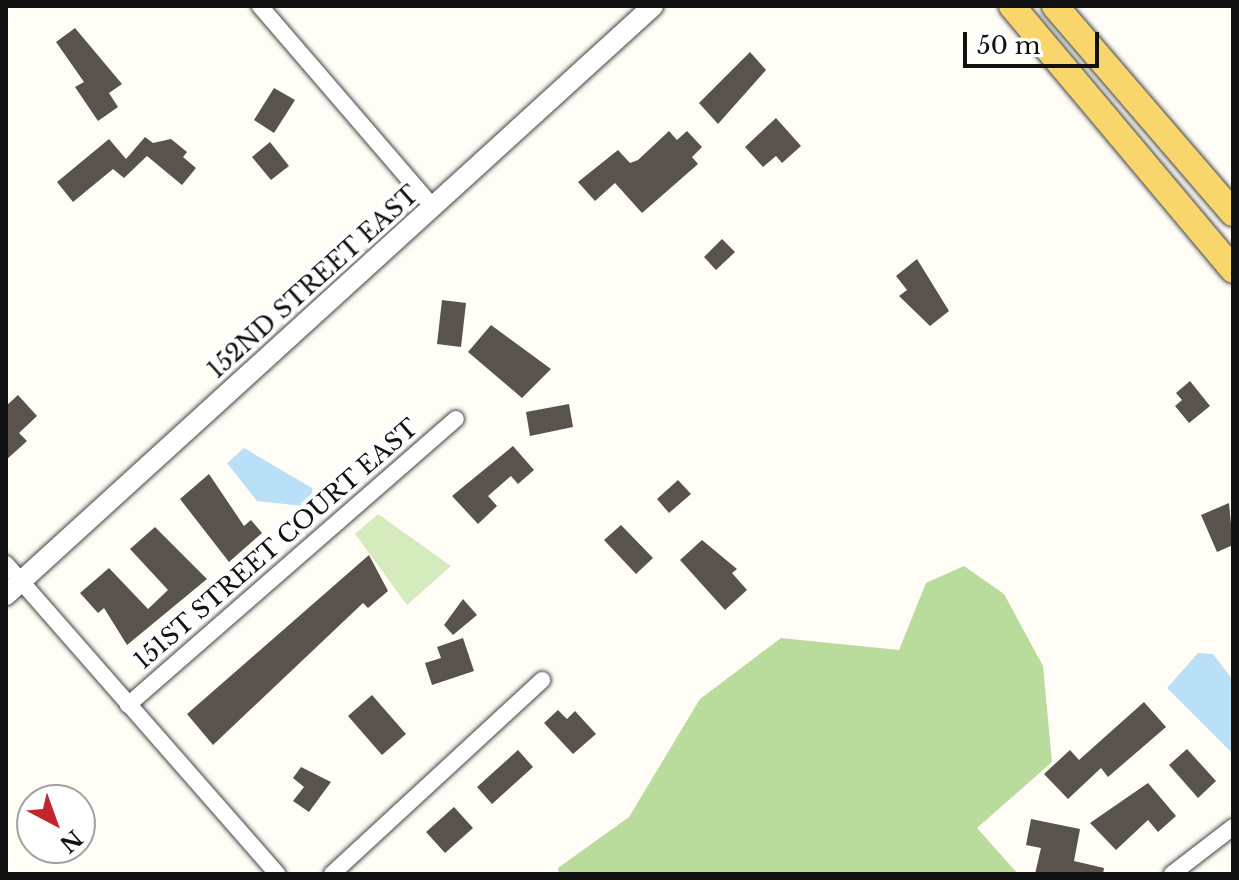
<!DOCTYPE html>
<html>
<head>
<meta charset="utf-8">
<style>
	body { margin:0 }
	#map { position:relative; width:1239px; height:880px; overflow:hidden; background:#fffdf5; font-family:"Libre Baskerville",serif }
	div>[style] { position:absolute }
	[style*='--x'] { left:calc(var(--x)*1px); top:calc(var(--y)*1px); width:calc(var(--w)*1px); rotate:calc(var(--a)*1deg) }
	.green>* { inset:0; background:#d5ebbd }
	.forest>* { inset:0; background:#b9dc9c }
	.water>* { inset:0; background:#b9e0f7 }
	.building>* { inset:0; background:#5a524d }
	.roads { filter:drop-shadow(0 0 2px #444) drop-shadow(0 0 2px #444) }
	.minor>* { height:16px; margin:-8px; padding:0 8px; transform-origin:8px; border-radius:8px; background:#fff }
	.tertiary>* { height:20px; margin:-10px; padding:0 10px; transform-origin:10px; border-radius:10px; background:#fff }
	.primary>* { height:26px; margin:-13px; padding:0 13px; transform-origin:13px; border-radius:13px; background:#f9d66b }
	span { translate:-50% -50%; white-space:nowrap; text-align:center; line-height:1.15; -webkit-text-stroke:8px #fff; paint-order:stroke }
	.street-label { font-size:24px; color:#111 }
	.frame { position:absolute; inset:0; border:8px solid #111; pointer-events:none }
	.north { position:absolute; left:16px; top:784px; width:80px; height:80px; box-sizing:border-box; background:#fff; border:2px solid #a0a0a0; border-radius:50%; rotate:139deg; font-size:22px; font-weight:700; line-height:32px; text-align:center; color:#111 }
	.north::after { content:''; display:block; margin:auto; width:28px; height:36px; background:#c4262e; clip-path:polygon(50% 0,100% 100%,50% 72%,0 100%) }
	.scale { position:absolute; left:963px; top:32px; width:136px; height:36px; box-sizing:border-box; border:4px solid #111; border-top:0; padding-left:10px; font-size:24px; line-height:28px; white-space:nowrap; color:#111; -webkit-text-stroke:6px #fff; paint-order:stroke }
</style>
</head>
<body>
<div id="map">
	<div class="green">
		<div style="clip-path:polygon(378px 514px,451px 566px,407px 605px,355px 534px)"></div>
	</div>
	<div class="forest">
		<div style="clip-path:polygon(964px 566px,1004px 594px,1043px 666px,1052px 762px,977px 828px,1018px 874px,559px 874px,558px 868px,629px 817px,700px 699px,781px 638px,899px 650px,926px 583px)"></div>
	</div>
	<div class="water">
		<div style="clip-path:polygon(244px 448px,312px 488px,312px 507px,257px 501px,227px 463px)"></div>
		<div style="clip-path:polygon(1198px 653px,1213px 654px,1233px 680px,1233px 754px,1167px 688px)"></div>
	</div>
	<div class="building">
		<div style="clip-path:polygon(75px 28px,122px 84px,109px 93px,118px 107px,98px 121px,75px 87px,84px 82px,56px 42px)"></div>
		<div style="clip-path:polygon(750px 52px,766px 70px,718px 124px,699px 103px)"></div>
		<div style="clip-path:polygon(274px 88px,295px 100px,274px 133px,254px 120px)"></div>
		<div style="clip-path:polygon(776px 118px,801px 146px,782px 163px,776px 156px,763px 167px,745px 147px)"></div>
		<div style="clip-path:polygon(669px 131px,677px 140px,687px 131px,702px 147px,692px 157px,698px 164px,642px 213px,615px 183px,595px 201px,578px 182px,618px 150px,630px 163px,638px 160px)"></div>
		<div style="clip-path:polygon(145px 137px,153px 143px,171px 139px,187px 152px,183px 157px,196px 168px,182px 185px,147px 156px,124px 178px,113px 169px,73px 202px,57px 182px,109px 139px,126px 159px)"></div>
		<div style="clip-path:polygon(270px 142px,289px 166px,271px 180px,252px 157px)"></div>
		<div style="clip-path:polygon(722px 239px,735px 252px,716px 270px,704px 257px)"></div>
		<div style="clip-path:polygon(917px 259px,949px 311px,930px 326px,899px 296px,907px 290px,896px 276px)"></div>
		<div style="clip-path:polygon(442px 300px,466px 303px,461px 347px,437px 344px)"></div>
		<div style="clip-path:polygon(491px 325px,551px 369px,522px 398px,468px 352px)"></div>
		<div style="clip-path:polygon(1190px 381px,1210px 406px,1189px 423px,1175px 406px,1182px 400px,1176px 393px)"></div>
		<div style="clip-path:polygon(18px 395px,37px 416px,19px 433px,27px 441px,6px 460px,6px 406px)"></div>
		<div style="clip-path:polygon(569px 404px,573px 427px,530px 436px,526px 412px)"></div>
		<div style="clip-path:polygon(513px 446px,534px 470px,518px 484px,511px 476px,488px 496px,497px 506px,478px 524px,452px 496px)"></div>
		<div style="clip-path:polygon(209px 474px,244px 526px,251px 520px,262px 533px,229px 562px,180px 499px)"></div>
		<div style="clip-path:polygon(678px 480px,691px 494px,669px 513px,657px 499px)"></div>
		<div style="clip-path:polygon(1229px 503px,1233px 545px,1217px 552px,1201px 515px)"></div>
		<div style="clip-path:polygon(621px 525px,653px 558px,636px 574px,604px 540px)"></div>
		<div style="clip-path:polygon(155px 527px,207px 579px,127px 645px,104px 608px,98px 613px,80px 593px,109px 568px,148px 609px,168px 590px,130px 549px)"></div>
		<div style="clip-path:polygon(702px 540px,737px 569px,732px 573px,747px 590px,725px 610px,680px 560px)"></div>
		<div style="clip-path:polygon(369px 555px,388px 591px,368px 608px,363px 603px,213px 745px,187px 714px)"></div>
		<div style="clip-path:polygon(463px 599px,477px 615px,453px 635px,444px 625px)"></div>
		<div style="clip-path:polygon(463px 638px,474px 671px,432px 685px,425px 663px,441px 658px,437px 647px)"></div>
		<div style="clip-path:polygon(372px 695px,406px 734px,382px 755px,348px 716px)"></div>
		<div style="clip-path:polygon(1144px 702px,1166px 727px,1108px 777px,1101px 768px,1068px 799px,1044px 774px,1070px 750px,1079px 760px)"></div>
		<div style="clip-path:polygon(558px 710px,567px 719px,575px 711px,596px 734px,573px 754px,544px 723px)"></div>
		<div style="clip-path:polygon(1187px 749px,1216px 781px,1198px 798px,1169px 765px)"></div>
		<div style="clip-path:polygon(518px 750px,533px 767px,492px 804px,477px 787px)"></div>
		<div style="clip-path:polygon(301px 767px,331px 782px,309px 812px,293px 801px,304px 787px,293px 778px)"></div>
		<div style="clip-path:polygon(1148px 783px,1176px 816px,1158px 832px,1148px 820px,1116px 850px,1090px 823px)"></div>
		<div style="clip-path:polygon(454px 807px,473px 828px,445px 853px,426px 832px)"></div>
		<div style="clip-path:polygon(1031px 819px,1080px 829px,1074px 861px,1104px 868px,1103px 874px,1035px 874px,1041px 848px,1026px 845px)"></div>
	</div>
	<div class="roads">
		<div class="minor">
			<div style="--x:260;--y:6;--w:265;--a:49.3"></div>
			<div style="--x:6;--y:564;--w:412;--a:48.8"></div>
			<div style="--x:128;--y:705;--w:435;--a:-41.1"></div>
			<div style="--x:332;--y:874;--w:286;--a:-42.7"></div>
			<div style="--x:1172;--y:874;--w:77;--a:-37.6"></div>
		</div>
		<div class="tertiary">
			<div style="--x:6;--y:595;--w:875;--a:-42.31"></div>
		</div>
		<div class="primary">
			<div style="--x:1012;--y:6;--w:344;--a:50"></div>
			<div style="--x:1055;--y:6;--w:273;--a:49.3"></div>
		</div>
	</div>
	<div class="street-label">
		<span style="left:313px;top:282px;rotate:-42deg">152ND STREET EAST</span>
		<span style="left:276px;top:544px;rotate:-41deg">151ST STREET COURT EAST</span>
	</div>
	<div class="frame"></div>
	<div class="north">N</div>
	<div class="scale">50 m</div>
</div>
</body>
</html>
